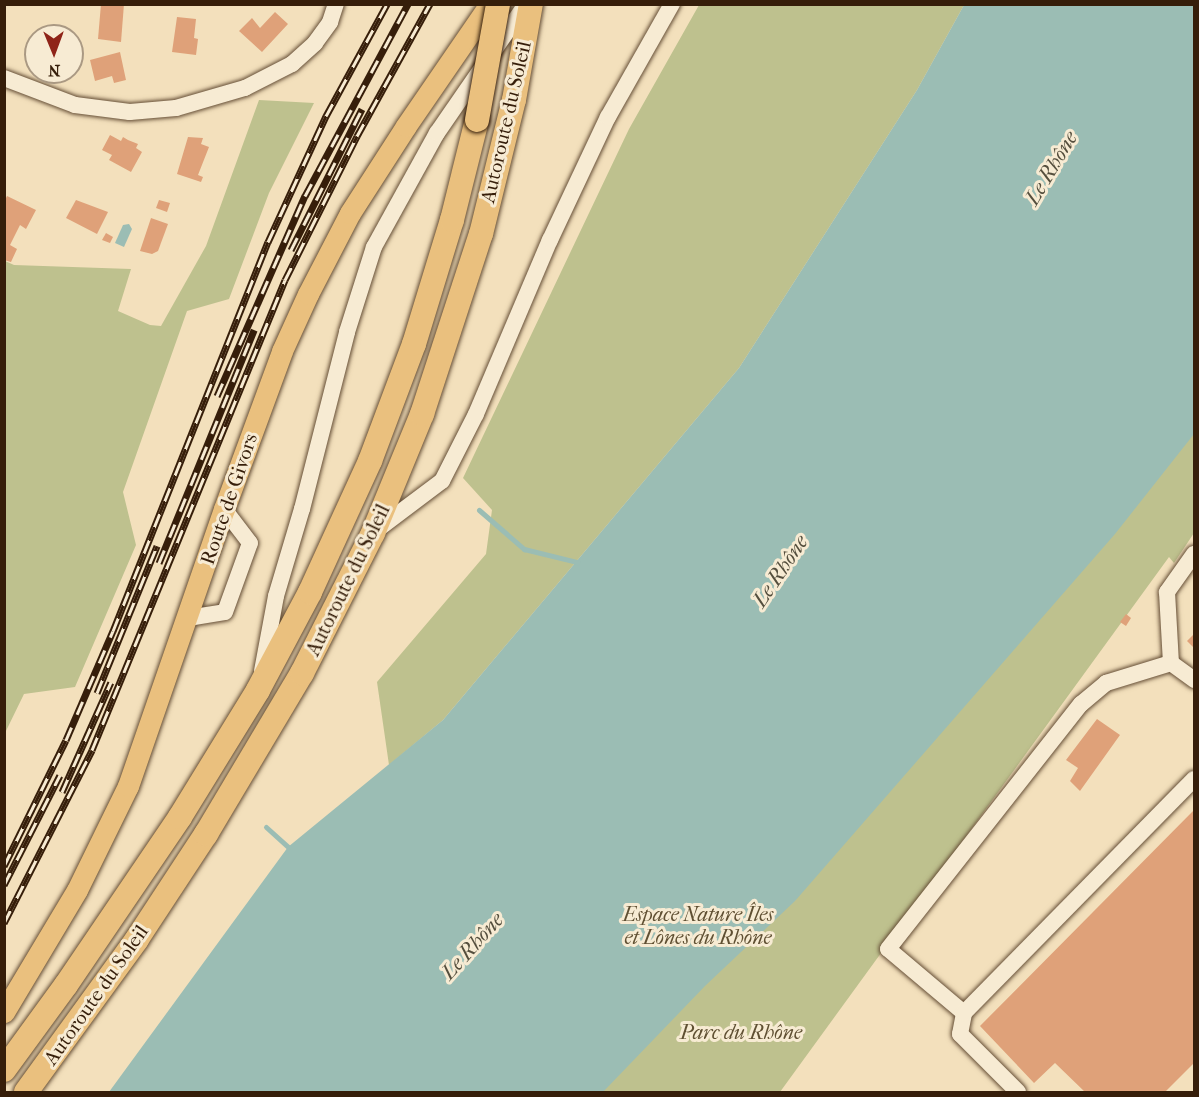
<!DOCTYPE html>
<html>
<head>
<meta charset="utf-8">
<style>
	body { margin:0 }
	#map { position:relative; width:1199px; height:1097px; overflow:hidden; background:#f3e0bc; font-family:"IM FELL French Canon",serif }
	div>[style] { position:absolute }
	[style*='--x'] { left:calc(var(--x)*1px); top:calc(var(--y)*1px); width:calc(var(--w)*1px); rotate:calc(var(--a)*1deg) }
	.green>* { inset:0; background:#bec18e }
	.water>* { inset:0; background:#9bbdb4 }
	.stream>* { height:5px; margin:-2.5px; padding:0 2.5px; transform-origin:2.5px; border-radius:2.5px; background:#9bbdb4 }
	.building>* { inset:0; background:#dfa179 }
	.roads { filter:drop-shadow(0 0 2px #654e36) drop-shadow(0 0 2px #654e36) }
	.minor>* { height:16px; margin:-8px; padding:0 8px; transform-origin:8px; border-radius:8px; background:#f7ebd3 }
	.major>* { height:21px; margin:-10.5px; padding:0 10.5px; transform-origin:10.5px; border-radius:10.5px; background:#eac07e }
	.highway>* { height:24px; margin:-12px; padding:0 12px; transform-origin:12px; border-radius:12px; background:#eac07e }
	.rail>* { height:7px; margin-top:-3.5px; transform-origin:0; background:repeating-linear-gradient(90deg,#f7ebd3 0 14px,#361e0a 0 28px); box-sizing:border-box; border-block:2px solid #361e0a }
	.bridges { filter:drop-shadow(0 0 2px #361e0a) drop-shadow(0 0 2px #361e0a) }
	.highway-bridge>* { height:24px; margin:-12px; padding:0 12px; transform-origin:12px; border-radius:12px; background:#eac07e }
	span { translate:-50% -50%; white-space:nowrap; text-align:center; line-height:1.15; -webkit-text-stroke:6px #f7ebd3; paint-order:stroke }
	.street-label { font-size:20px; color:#361e0a }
	.park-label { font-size:20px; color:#5f4f32; font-style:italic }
	.water-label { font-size:21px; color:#544e3d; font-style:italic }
	.frame { position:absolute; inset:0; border:6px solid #361e0a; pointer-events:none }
	.north { position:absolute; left:24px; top:24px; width:60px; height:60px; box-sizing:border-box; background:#f7ebd3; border:2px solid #aa9983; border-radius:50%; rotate:179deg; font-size:16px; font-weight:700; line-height:24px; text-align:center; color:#361e0a }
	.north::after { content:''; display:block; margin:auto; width:21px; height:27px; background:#8f2418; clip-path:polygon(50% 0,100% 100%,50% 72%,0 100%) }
</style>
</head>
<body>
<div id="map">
	<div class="green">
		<div style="clip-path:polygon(699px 5px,964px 5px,917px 90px,739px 368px,443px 720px,389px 765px,377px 682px,486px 554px,492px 510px,463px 478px,629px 129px)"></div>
		<div style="clip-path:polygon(1194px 20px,1194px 533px,1174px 563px,1169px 557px,780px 1092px,339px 1092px)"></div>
		<div style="clip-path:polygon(259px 100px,314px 103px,269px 193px,229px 299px,187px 311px,123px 492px,136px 545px,75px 687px,24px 694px,5px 733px,5px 261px,14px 265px,131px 269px,118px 311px,150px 325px,161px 326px,206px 246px)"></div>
	</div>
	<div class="water">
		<div style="clip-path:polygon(964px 5px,1194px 5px,1194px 434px,1115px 534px,795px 901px,705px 986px,603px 1092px,109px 1092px,288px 847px,443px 720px,739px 368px,917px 90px)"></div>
		<div style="clip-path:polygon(129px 224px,132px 229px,124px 247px,115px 243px,123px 225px)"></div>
	</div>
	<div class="stream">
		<div style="--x:479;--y:510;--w:60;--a:40.9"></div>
		<div style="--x:524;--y:549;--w:55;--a:13.8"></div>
		<div style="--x:266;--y:827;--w:30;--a:42"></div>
	</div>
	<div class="building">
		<div style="clip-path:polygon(101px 4px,124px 4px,121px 42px,98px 39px)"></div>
		<div style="clip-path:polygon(275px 12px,288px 24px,262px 52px,239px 31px,252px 18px,260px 28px)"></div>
		<div style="clip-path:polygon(177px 17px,196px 19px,194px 38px,198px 39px,196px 55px,172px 52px)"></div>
		<div style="clip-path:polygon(120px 52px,126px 80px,114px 83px,112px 76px,95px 81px,90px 60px)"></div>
		<div style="clip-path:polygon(110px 135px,121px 141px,123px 137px,128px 140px,138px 144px,136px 148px,142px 152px,131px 172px,109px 160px,112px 155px,102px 150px)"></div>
		<div style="clip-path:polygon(188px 137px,203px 138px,201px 144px,209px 147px,198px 175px,203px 177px,201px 182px,177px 174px)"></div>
		<div style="clip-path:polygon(7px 196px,36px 210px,26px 229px,20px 225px,10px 245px,17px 249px,11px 262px,4px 260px,4px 202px)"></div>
		<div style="clip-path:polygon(76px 200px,108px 212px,97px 234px,66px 218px)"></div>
		<div style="clip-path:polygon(159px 200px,170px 203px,167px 212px,156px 208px)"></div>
		<div style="clip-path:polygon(151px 218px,168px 224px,158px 251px,152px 254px,140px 251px)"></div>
		<div style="clip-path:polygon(106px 233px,113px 237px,110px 243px,102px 240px)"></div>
		<div style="clip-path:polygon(1126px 614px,1131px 618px,1126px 626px,1120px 622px)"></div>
		<div style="clip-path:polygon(1194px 634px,1194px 648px,1187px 641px)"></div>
		<div style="clip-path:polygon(1097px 719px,1120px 735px,1080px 791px,1070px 781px,1078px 768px,1066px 760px)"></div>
		<div style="clip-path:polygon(1194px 810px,1194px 1063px,1165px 1092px,1085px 1092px,1055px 1063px,1034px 1083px,980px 1026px)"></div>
	</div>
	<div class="roads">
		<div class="minor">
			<div style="--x:4;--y:78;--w:76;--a:20.8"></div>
			<div style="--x:75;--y:105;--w:55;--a:7.3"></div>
			<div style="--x:130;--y:112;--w:46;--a:-5"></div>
			<div style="--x:176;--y:108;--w:72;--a:-16.2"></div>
			<div style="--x:245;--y:88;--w:53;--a:-27.1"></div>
			<div style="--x:292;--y:64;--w:31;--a:-42"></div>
			<div style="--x:315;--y:43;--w:26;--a:-54"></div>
			<div style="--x:330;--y:22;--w:19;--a:-72"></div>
			<div style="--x:374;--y:532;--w:85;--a:-36.9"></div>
			<div style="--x:442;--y:481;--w:75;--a:-63.1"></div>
			<div style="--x:476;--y:414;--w:189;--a:-67"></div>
			<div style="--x:550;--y:240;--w:136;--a:-64.8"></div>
			<div style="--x:608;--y:117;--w:130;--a:-60.5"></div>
			<div style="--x:1194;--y:554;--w:47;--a:125.4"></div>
			<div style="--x:1167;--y:592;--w:71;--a:86.8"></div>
			<div style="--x:1171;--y:663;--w:29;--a:36"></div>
			<div style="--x:188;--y:618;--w:37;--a:-9"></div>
			<div style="--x:225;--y:612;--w:73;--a:-70.1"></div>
			<div style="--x:250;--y:543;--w:43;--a:-127.4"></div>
			<div style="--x:262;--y:671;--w:76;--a:-79.4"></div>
			<div style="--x:276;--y:596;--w:91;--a:-73.4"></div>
			<div style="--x:302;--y:509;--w:183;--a:-75.7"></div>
			<div style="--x:347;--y:332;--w:89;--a:-72.4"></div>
			<div style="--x:374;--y:247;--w:130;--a:-61.1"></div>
			<div style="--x:437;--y:133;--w:157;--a:-55.4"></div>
			<div style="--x:964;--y:1013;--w:99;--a:-139.9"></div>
			<div style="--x:888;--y:949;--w:312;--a:-51.8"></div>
			<div style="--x:1081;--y:704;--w:33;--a:-40"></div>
			<div style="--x:1106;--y:683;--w:68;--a:-17.1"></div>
			<div style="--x:1018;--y:1092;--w:82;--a:-135"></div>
			<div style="--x:960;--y:1034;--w:21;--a:-79"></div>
			<div style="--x:964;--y:1013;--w:328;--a:-45.5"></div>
		</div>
		<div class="major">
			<div style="--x:4;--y:1012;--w:142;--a:-59.1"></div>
			<div style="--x:77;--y:890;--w:116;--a:-63.9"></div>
			<div style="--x:128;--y:786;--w:293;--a:-70.9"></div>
			<div style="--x:224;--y:509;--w:168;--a:-69.8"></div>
			<div style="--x:282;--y:351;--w:63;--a:-65.5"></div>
			<div style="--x:308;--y:294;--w:91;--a:-62.6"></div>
			<div style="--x:350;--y:213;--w:103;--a:-57.2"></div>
			<div style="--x:406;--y:126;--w:148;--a:-55.5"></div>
		</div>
		<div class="highway">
			<div style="--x:4;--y:1070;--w:105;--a:-53.9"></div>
			<div style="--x:66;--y:985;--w:203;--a:-55.8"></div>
			<div style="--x:180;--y:817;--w:149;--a:-58.4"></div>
			<div style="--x:258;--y:690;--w:111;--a:-62"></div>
			<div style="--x:310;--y:592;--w:144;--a:-65.4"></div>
			<div style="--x:370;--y:461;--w:125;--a:-69.4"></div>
			<div style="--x:414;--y:344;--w:130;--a:-73"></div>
			<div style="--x:452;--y:220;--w:103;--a:-76"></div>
			<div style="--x:26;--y:1092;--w:189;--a:-54"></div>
			<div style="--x:137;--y:939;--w:126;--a:-56.7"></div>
			<div style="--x:206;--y:834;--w:187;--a:-59.2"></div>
			<div style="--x:302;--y:673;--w:157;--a:-63.1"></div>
			<div style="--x:373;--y:533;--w:129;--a:-67.6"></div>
			<div style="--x:422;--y:414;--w:189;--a:-71.9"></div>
			<div style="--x:481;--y:234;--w:138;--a:-76.2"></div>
			<div style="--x:514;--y:100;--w:97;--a:-80"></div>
		</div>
	</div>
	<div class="rail">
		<div style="--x:291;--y:250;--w:158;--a:-63.3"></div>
		<div style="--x:217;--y:396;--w:219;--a:-66.3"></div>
		<div style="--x:305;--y:196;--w:218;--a:-61.8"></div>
		<div style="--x:159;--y:563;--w:252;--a:-67.8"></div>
		<div style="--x:97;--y:693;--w:159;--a:-67.8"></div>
		<div style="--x:62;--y:792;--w:120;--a:-66"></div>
		<div style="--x:4;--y:866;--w:140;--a:-63.8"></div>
		<div style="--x:66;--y:740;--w:119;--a:-66.7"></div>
		<div style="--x:113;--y:631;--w:419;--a:-68.3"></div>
		<div style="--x:268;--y:242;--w:139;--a:-65.3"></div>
		<div style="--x:326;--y:116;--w:128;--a:-61.4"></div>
		<div style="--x:4;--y:885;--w:123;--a:-63"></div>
		<div style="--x:4;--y:923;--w:194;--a:-63"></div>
		<div style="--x:92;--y:750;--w:508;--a:-67.68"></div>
		<div style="--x:285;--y:280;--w:161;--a:-63.4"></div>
		<div style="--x:357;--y:136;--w:151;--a:-61.1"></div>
	</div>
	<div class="bridges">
		<div class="highway-bridge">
			<div style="--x:477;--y:120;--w:118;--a:-79.7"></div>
		</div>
	</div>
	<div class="street-label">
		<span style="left:506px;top:122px;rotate:-77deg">Autoroute du Soleil</span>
		<span style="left:229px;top:499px;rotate:-71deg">Route de Givors</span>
		<span style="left:348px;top:580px;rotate:-64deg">Autoroute du Soleil</span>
		<span style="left:96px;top:995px;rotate:-55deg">Autoroute du Soleil</span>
	</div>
	<div class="park-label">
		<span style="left:698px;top:926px">Espace Nature Îles<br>et Lônes du Rhône</span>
		<span style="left:741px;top:1032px">Parc du Rhône</span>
	</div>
	<div class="water-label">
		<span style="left:1051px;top:168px;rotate:-59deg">Le Rhône</span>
		<span style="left:780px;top:571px;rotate:-56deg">Le Rhône</span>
		<span style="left:472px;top:946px;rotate:-48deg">Le Rhône</span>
	</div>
	<div class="frame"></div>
	<div class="north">N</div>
</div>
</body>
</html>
